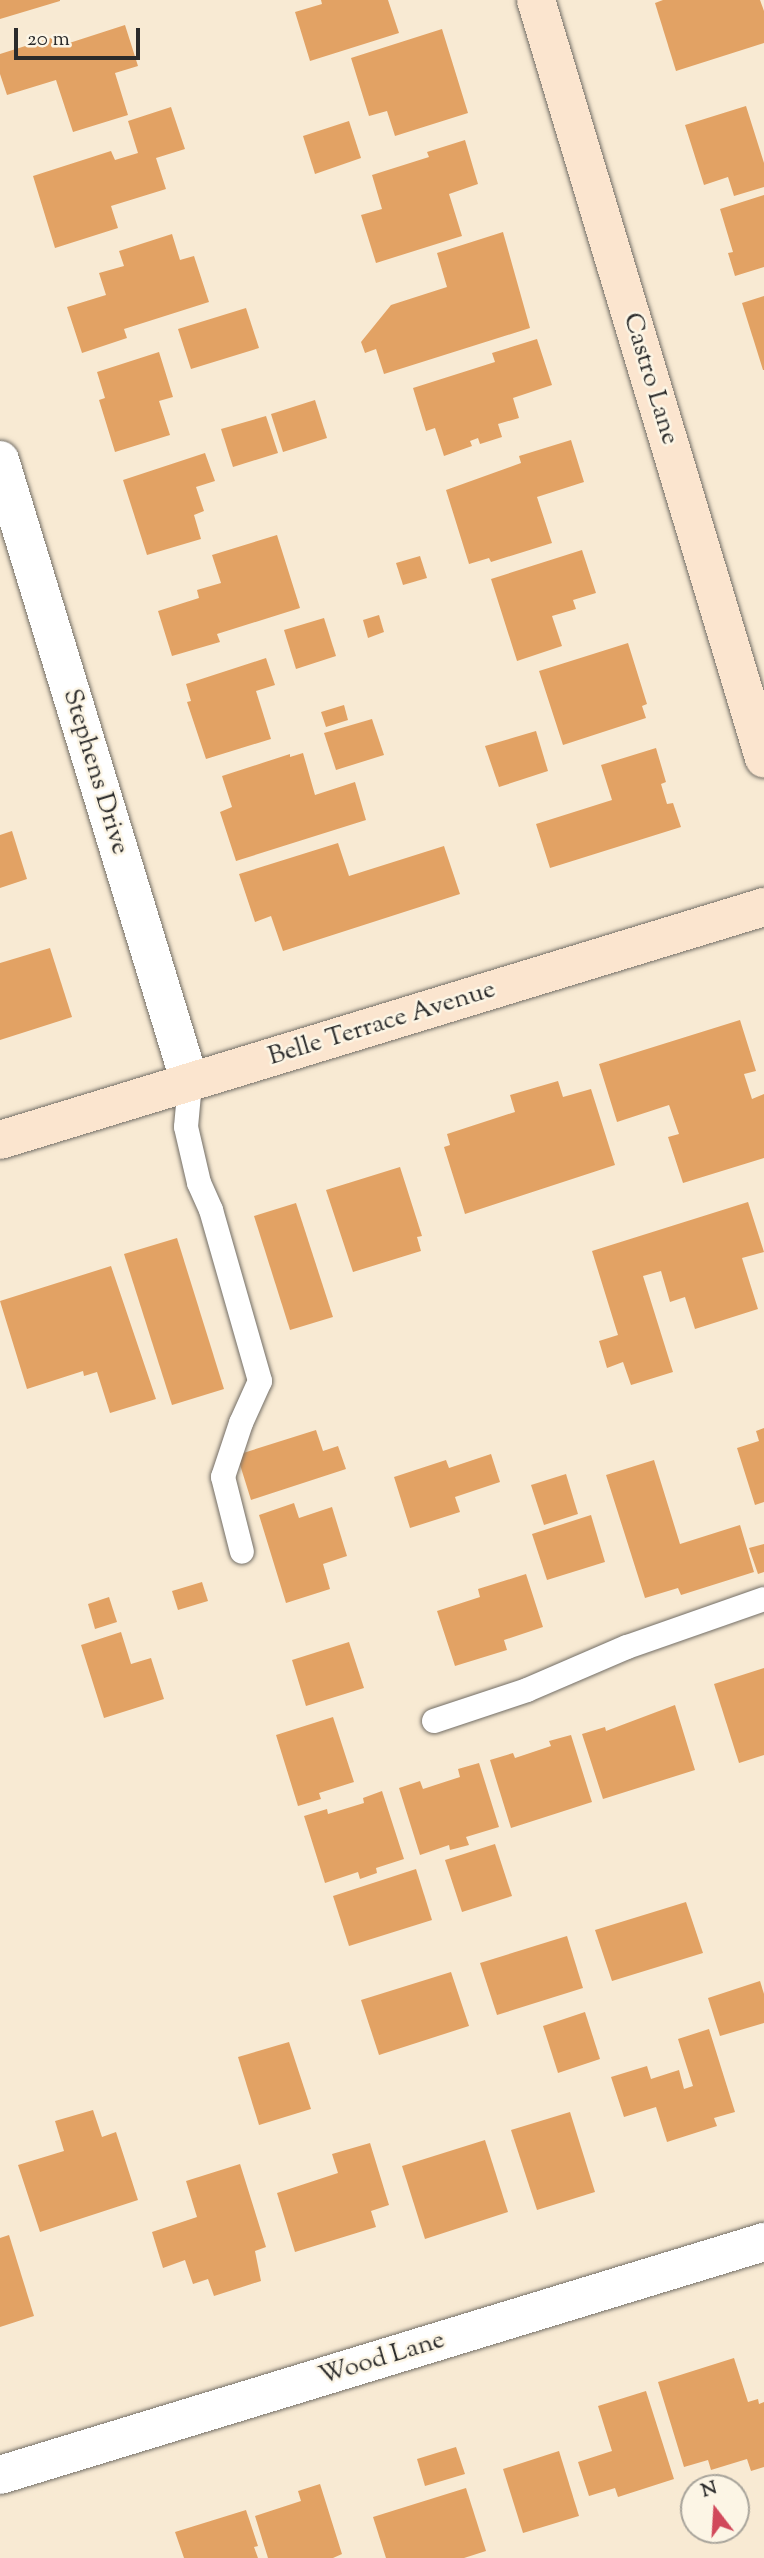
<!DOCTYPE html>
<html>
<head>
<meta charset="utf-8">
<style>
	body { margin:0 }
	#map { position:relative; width:764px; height:2558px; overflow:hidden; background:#f8ead3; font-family:"Sorts Mill Goudy",serif }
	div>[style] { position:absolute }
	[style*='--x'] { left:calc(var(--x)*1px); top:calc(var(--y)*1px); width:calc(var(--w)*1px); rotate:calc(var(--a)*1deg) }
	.building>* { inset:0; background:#e2a264 }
	.roads { filter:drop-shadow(0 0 2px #736e66) drop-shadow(0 0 2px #736e66) }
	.lane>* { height:24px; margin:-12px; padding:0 12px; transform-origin:12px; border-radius:12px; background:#fff }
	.street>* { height:38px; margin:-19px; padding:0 19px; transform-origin:19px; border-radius:19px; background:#fff }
	.secondary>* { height:38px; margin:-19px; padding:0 19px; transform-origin:19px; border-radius:19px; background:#fbe5cf }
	span { translate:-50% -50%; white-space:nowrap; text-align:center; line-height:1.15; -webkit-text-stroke:5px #fcf5e5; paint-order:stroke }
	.street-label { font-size:26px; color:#2b2b2b }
	.north { position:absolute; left:680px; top:2474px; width:70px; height:70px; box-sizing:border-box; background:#fcf5e5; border:2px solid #a8a49b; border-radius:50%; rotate:343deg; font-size:19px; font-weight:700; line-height:28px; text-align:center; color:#2b2b2b }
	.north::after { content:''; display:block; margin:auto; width:24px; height:32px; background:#d1495b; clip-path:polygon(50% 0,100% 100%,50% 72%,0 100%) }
	.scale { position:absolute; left:14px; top:28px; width:126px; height:32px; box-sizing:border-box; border:4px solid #2b2b2b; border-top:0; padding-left:9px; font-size:21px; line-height:24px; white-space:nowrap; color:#2b2b2b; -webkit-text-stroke:5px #fcf5e5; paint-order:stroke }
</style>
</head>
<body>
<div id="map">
	<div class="building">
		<div style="clip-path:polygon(0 0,60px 0,60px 1px,0 19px)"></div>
		<div style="clip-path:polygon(321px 0,388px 0,399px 33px,310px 61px,295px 12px,322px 4px)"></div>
		<div style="clip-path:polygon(663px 0,760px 0,764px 11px,764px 43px,676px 71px,655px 3px)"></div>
		<div style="clip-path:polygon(125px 25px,138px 66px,115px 73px,128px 115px,73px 132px,56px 80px,7px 95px,0 74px,0 54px,57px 36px,60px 46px)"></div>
		<div style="clip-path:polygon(442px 29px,468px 113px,395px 136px,387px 111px,369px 116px,351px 58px)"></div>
		<div style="clip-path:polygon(746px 106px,764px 163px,764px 187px,734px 196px,728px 177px,704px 185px,685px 125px)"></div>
		<div style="clip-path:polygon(171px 107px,185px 149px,156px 158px,166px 189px,111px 206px,118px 228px,55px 248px,33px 176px,111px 151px,115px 160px,138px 153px,128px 121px)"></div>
		<div style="clip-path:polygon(349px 121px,361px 158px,315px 174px,303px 136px)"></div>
		<div style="clip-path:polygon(465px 140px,478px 184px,449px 194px,462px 236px,376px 263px,361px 215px,382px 209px,372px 175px,429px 157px,427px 152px)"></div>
		<div style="clip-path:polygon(764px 195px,764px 267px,735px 276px,728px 253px,733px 252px,720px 209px)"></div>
		<div style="clip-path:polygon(503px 232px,530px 328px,384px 374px,376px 349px,365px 353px,361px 342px,391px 305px,447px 287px,437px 253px)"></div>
		<div style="clip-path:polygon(172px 234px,180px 260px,194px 256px,209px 302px,124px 329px,127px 338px,82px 353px,67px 307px,106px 295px,99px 273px,124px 266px,119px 251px)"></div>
		<div style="clip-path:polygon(764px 296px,764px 370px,763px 370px,742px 303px)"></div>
		<div style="clip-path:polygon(246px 308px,259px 348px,191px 369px,178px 329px)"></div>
		<div style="clip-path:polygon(537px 339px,552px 385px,513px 398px,519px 418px,498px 424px,502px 437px,480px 444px,478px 438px,470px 441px,472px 446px,444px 456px,435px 428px,426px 431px,413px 388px,495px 362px,492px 353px)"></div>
		<div style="clip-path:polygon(159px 352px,173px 397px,159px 401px,170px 435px,115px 452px,99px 400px,105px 398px,97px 372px)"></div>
		<div style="clip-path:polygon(315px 400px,327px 438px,283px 452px,271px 414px)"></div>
		<div style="clip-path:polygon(266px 416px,278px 453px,233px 467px,221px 429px)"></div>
		<div style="clip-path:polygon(571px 440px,584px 482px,537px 497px,552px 543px,491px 562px,489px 558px,469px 564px,446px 490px,521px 463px,519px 456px)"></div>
		<div style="clip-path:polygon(205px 453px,215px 481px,196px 487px,204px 511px,194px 515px,201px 539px,147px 555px,123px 480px)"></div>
		<div style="clip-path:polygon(277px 535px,300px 608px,217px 634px,220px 642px,172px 656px,158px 611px,199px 598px,197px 590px,221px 583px,212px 555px)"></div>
		<div style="clip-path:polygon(582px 550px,596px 593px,573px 600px,576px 609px,552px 616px,562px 646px,517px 661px,491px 579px)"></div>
		<div style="clip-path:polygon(420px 556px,427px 578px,403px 585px,396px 563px)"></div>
		<div style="clip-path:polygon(379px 615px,384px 632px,368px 638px,363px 620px)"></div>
		<div style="clip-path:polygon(324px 618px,336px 656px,296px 669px,284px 630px)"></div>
		<div style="clip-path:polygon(628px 643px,647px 704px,642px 706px,646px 718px,563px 745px,539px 671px)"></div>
		<div style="clip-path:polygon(266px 658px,275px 685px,256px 691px,271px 739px,206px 759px,187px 702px,191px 701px,186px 684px)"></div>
		<div style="clip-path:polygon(344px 705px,348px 720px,326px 727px,321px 712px)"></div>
		<div style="clip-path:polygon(372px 719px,384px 755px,336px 770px,324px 733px)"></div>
		<div style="clip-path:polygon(536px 731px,548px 771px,499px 787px,485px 746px)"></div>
		<div style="clip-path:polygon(656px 748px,666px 782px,661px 784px,667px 804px,673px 803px,681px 827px,550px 868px,536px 824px,612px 800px,601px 765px)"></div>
		<div style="clip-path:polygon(303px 753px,315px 795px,355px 782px,366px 820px,236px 861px,220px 812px,232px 807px,222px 776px,290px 754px,290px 757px)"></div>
		<div style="clip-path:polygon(12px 831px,27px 879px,0 888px,0 835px)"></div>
		<div style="clip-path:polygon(338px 843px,349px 876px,444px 846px,460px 894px,283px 951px,271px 916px,255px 922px,239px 874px)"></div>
		<div style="clip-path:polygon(50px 948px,72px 1017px,0 1040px,0 963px)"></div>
		<div style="clip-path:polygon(740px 1020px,756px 1071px,744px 1074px,752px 1099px,764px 1094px,764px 1158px,683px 1183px,668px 1137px,679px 1134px,669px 1105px,617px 1122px,599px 1064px)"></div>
		<div style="clip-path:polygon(558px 1081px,563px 1097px,591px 1089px,615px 1165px,465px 1214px,444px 1147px,450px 1145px,447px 1134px,515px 1112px,510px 1095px)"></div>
		<div style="clip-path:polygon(400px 1167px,422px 1236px,417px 1237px,421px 1251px,353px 1272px,326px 1190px)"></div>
		<div style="clip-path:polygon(748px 1202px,764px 1252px,742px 1258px,758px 1309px,695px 1329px,685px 1297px,670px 1302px,661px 1271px,643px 1276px,673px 1372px,631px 1385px,623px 1362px,607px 1368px,599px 1341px,618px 1335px,592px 1251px)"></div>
		<div style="clip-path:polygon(296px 1203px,333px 1317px,290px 1330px,254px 1216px)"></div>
		<div style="clip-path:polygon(177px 1238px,224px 1389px,172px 1405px,124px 1254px)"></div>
		<div style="clip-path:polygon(111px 1266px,156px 1399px,110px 1413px,97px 1372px,84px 1376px,83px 1371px,27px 1389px,0 1301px)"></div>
		<div style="clip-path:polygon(764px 1428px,764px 1502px,755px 1505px,737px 1448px,759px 1441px,756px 1431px)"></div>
		<div style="clip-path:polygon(316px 1430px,323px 1451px,338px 1446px,346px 1469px,251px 1500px,237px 1455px)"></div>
		<div style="clip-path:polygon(491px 1454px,500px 1482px,455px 1497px,460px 1512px,410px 1528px,394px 1477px,446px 1460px,449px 1468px)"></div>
		<div style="clip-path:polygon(654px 1460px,680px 1544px,740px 1525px,754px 1572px,681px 1595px,678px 1588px,645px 1598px,606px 1475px)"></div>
		<div style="clip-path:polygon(566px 1474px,578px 1514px,544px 1525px,531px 1485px)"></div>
		<div style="clip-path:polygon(294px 1503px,299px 1518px,332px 1507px,347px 1556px,323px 1564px,330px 1589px,286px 1603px,259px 1515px)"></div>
		<div style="clip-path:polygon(591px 1515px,605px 1562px,547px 1580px,532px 1534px)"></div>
		<div style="clip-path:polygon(764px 1544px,764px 1572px,758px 1574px,749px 1548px)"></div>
		<div style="clip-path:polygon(526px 1574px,543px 1627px,504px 1640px,507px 1650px,455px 1666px,437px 1611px,480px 1597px,478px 1589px)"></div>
		<div style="clip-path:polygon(202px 1582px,208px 1601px,178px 1610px,172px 1591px)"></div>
		<div style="clip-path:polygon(109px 1597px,117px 1622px,95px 1629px,88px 1604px)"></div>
		<div style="clip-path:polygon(121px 1632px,131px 1664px,151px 1658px,164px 1699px,104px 1718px,81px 1645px)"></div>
		<div style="clip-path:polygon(349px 1642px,364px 1688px,306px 1706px,292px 1660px)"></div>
		<div style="clip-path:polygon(764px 1668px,764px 1755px,739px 1763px,714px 1684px)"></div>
		<div style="clip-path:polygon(675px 1705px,695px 1770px,603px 1799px,582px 1734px,605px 1727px,606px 1731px)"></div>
		<div style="clip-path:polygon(333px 1717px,354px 1782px,319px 1793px,321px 1799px,298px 1806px,276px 1735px)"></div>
		<div style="clip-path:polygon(571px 1735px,592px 1802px,511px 1828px,490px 1760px,513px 1753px,515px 1758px,551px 1746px,549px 1741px)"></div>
		<div style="clip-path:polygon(479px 1763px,499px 1827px,466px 1837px,469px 1845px,450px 1850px,449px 1845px,420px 1855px,399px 1788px,420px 1781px,423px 1789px,460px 1777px,458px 1769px)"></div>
		<div style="clip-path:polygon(382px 1791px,404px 1859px,376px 1868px,377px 1873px,360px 1879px,358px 1872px,325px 1883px,304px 1816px,327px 1809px,328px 1814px,364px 1803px,363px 1798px)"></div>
		<div style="clip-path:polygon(495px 1844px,512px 1896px,462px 1912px,445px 1860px)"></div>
		<div style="clip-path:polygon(416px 1869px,432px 1920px,349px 1946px,333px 1896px)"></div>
		<div style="clip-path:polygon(686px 1902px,703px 1953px,612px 1981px,595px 1930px)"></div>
		<div style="clip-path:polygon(567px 1936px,583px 1988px,497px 2015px,480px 1963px)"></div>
		<div style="clip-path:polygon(451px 1972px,469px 2026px,379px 2055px,361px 2000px)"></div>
		<div style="clip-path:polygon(760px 1981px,764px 1994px,764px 2023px,720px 2036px,708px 1998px)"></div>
		<div style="clip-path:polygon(585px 2012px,600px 2059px,558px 2073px,543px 2026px)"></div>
		<div style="clip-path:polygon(709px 2029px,735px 2112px,714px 2118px,717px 2126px,667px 2142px,656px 2107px,624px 2117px,611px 2077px,647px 2066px,651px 2079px,679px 2070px,684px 2089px,693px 2086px,678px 2039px)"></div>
		<div style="clip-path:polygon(289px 2042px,311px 2109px,259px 2125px,238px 2057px)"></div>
		<div style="clip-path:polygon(93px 2110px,102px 2137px,116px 2132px,138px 2200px,40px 2232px,18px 2165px,64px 2151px,55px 2121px)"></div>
		<div style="clip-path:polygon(570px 2112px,595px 2192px,537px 2210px,511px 2130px)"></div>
		<div style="clip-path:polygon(485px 2140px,508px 2212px,425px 2239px,402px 2166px)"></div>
		<div style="clip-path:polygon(370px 2143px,389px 2205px,371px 2211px,376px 2227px,295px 2252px,277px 2193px,338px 2173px,332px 2154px)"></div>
		<div style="clip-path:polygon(240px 2164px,266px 2247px,255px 2251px,261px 2281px,214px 2296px,208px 2279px,193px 2284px,185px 2260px,163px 2268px,152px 2232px,197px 2217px,186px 2181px)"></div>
		<div style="clip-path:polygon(9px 2235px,34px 2316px,0 2327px,0 2238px)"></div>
		<div style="clip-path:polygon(734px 2358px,748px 2402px,758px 2399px,759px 2404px,764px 2402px,764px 2467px,751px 2471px,747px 2459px,711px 2470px,708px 2460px,684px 2467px,658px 2382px)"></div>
		<div style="clip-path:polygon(646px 2391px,674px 2479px,618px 2497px,615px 2488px,589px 2496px,578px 2462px,612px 2451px,598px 2406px)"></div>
		<div style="clip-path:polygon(456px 2447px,465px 2474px,425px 2486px,417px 2459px)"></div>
		<div style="clip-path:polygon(559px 2451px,579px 2516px,523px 2533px,503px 2469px)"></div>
		<div style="clip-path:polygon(320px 2484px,342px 2554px,333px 2558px,268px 2558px,255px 2516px,301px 2501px,298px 2491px)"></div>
		<div style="clip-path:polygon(466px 2488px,486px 2551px,464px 2558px,386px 2558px,373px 2517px)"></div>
		<div style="clip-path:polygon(246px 2510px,258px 2546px,254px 2547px,258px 2558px,184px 2558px,175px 2532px)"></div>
	</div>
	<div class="roads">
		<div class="lane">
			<div style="--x:190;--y:1083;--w:44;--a:95.2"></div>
			<div style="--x:186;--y:1127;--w:57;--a:76.9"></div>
			<div style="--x:199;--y:1183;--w:30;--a:66"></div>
			<div style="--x:211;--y:1210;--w:178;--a:74"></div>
			<div style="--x:260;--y:1381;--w:46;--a:114.3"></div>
			<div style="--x:241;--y:1423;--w:57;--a:108.4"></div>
			<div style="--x:223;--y:1477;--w:77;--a:75.8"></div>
			<div style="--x:434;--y:1721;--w:98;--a:-18.4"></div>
			<div style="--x:527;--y:1690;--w:109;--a:-23.3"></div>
			<div style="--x:627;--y:1647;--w:145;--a:-19.3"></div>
		</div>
		<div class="street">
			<div style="--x:0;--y:460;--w:651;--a:73.04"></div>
			<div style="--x:0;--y:2475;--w:799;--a:-16.96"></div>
		</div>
		<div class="secondary">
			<div style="--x:536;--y:0;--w:792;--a:73.26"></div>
			<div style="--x:0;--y:1140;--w:799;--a:-16.96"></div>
		</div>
	</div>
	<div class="street-label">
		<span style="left:650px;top:379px;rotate:73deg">Castro Lane</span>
		<span style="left:95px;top:772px;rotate:73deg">Stephens Drive</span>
		<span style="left:382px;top:1024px;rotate:-17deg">Belle Terrace Avenue</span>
		<span style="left:382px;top:2359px;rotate:-17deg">Wood Lane</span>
	</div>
	<div class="north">N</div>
	<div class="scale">20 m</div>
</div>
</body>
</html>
